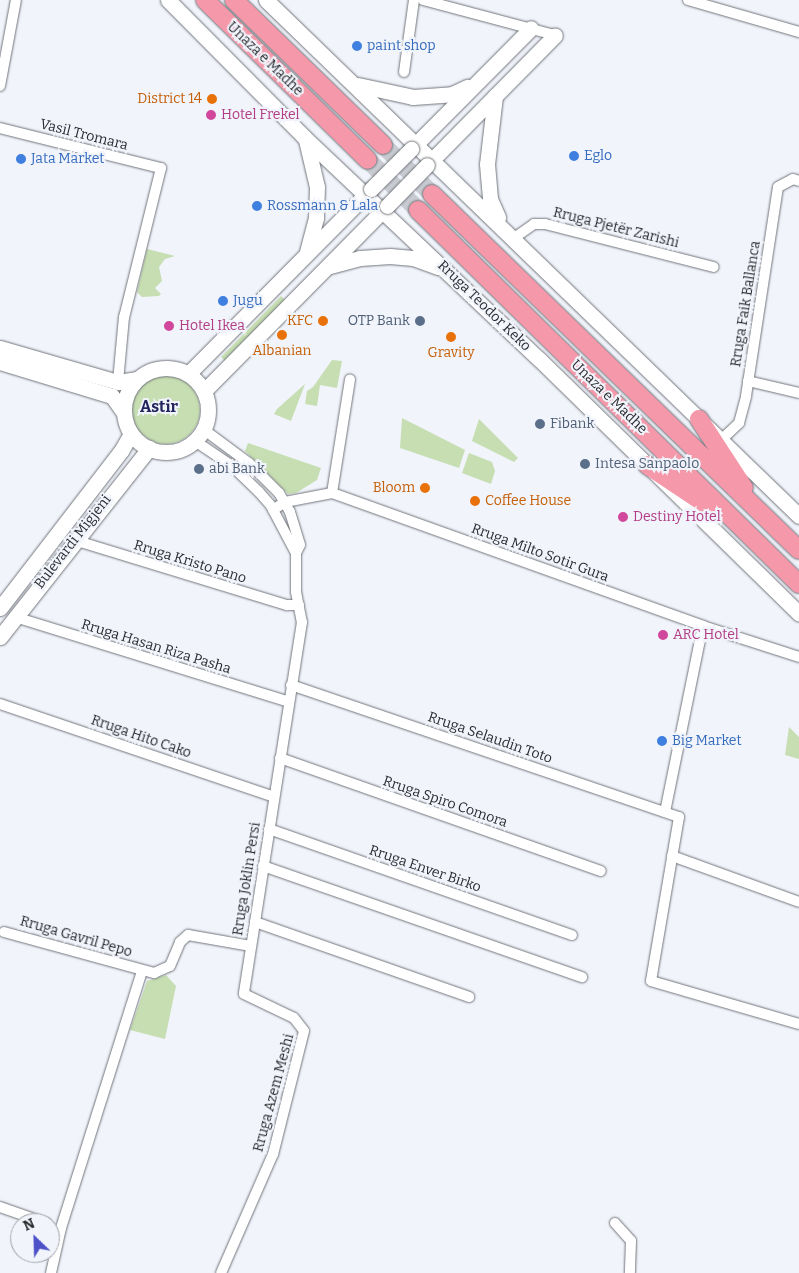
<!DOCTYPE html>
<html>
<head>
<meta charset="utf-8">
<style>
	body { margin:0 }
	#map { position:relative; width:799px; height:1273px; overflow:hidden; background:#f1f4fb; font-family:Bitter,serif }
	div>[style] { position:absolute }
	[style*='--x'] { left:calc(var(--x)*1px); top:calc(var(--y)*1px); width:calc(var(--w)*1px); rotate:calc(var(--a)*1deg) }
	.green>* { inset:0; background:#c6deb2 }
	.round { border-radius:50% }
	.trunk-tunnel>* { height:18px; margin-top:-9px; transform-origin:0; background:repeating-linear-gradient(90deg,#c9ccd2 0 18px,transparent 0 27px) }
	.roads { filter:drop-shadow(0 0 1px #71747a) drop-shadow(0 0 1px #71747a) }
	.minor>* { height:10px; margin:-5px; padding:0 5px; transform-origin:5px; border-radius:5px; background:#fff }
	.secondary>* { height:15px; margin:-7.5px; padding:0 7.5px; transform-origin:7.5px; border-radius:7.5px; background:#fff }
	.secondary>.ring { margin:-7.5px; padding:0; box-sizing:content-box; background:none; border:15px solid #fff; border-radius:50% }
	.trunk>* { height:18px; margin:-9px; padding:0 9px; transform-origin:9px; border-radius:9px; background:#f498aa }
	.bridges { filter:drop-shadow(0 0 1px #71747a) drop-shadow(0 0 1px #71747a) }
	.secondary-bridge>* { height:15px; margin:-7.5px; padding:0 7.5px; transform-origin:7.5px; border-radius:7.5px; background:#fff }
	.dots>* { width:14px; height:14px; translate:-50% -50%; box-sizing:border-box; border:2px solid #f1f4fb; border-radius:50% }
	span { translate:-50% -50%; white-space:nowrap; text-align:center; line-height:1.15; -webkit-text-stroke:4px #f1f4fb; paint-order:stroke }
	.shop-label { font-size:14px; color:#366cbe }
	.left { translate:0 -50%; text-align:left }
	.street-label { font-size:14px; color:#292a2d }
	.food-label { font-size:14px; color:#c56008 }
	.right { translate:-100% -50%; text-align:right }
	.hotel-label { font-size:14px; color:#b23c85 }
	.service-label { font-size:14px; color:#4e5e75 }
	.quarter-label { font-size:16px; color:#21245d; font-weight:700 }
	.north { position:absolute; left:10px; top:1213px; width:50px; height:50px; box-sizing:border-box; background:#f1f4fb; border:1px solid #a1a3a9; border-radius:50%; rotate:336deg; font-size:14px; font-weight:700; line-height:20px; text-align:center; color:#292a2d }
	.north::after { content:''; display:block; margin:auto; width:18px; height:22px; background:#4d51c7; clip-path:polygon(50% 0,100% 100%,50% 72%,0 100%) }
</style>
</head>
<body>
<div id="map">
	<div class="green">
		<div style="clip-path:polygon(147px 249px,175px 256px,165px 259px,159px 267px,162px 281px,155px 288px,161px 294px,159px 296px,142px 297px,137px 292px)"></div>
		<div style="clip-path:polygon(281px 296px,285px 300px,225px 361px,221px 357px)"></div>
		<div style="clip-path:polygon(332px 360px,342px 361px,337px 388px,320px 385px,317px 406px,305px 404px,307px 391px,313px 387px)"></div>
		<div class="round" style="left:132px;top:376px;width:68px;height:68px"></div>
		<div style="clip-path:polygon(305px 384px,291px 421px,274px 414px,277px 409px)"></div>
		<div style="clip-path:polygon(402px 418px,465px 450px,459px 468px,400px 448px)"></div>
		<div style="clip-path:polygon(479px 419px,518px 458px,514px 462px,472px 441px)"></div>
		<div style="clip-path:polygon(248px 443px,321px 468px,317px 480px,296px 493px,288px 494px,245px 451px)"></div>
		<div style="clip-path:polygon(469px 453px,492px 462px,495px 471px,491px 484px,462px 473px)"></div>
		<div style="clip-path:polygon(789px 727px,799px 737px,799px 759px,785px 755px)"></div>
		<div style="clip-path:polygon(166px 975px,176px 986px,165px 1039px,130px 1030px,147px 981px)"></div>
	</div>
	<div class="trunk-tunnel">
		<div style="--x:383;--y:145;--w:69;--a:45"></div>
		<div style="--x:368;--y:160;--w:71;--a:45"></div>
	</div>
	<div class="roads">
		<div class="minor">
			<div style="--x:423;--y:0;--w:137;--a:14.9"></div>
			<div style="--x:688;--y:0;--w:116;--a:16.1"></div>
			<div style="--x:404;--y:72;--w:73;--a:-82.1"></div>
			<div style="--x:0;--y:86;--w:87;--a:-79.5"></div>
			<div style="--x:0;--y:128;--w:166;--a:14"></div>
			<div style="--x:161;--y:168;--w:154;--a:103.9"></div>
			<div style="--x:124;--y:317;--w:65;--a:95.3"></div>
			<div style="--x:514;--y:238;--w:24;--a:-35"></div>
			<div style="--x:534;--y:224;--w:11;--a:0"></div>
			<div style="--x:545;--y:224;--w:174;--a:14.3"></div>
			<div style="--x:748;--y:381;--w:52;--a:13.2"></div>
			<div style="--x:203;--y:429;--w:57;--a:36.5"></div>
			<div style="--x:249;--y:463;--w:42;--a:45"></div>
			<div style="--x:279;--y:493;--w:22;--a:60"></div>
			<div style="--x:290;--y:512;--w:34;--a:73"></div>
			<div style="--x:300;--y:545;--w:9;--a:117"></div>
			<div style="--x:296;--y:553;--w:39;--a:90"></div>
			<div style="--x:296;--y:592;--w:31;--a:79"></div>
			<div style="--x:302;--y:622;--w:376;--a:98.9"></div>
			<div style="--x:244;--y:994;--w:55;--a:25.6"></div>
			<div style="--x:294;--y:1018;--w:16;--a:52"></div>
			<div style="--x:304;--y:1031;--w:127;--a:104.1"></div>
			<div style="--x:273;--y:1154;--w:130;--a:113.6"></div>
			<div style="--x:721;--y:440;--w:25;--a:-43"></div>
			<div style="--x:739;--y:423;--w:28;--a:-75"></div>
			<div style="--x:746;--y:396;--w:211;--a:-81.3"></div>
			<div style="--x:778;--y:187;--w:17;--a:-28"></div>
			<div style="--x:793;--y:179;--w:6;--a:18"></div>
			<div style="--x:195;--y:441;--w:45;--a:34"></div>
			<div style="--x:232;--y:466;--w:37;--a:44"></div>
			<div style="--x:259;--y:492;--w:18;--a:49"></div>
			<div style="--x:271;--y:506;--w:53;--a:62"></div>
			<div style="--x:332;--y:493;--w:115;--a:-81"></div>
			<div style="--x:273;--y:510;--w:14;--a:-34"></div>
			<div style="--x:285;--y:502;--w:48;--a:-10.8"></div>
			<div style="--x:332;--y:493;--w:394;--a:19.7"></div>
			<div style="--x:703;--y:626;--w:101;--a:17.9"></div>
			<div style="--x:74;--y:540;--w:223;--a:17"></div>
			<div style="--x:287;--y:605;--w:12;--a:0"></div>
			<div style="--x:15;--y:617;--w:287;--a:17.2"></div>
			<div style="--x:291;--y:685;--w:410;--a:18.8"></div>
			<div style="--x:679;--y:817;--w:166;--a:99.7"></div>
			<div style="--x:651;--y:981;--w:154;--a:16.2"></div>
			<div style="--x:0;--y:704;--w:289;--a:18.7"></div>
			<div style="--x:280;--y:758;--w:340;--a:19.4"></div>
			<div style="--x:665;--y:812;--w:190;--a:-78.5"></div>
			<div style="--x:269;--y:829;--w:321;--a:19.3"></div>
			<div style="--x:672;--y:856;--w:135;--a:19.9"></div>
			<div style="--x:263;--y:866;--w:338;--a:19.2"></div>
			<div style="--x:255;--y:922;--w:227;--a:19.3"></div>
			<div style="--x:4;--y:932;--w:156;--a:15.3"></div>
			<div style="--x:154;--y:973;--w:17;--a:-24"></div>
			<div style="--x:170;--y:966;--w:26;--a:-67"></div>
			<div style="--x:180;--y:942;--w:11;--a:-41"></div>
			<div style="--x:188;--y:935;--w:64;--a:9.9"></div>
			<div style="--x:0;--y:1207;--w:49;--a:19.2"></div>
			<div style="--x:615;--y:1223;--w:24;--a:48"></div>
			<div style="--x:631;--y:1241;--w:32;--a:92"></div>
			<div style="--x:51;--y:1273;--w:46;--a:-77.5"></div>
			<div style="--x:61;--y:1228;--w:269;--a:-72.5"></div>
		</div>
		<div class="secondary">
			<div style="--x:168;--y:0;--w:193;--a:45.2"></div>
			<div style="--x:304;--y:137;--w:323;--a:43.4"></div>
			<div style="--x:539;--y:359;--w:364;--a:44.4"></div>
			<div style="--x:266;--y:0;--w:742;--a:44.07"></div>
			<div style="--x:358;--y:85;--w:56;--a:12.3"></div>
			<div style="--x:413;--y:97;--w:39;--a:-4"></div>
			<div style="--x:452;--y:94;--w:17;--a:-25"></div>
			<div style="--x:495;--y:96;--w:68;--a:96.7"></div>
			<div style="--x:487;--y:164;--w:35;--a:85"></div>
			<div style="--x:490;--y:199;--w:20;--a:66"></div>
			<div style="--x:306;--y:140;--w:48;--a:76.8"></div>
			<div style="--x:317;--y:187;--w:31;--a:92"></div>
			<div style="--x:316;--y:218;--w:34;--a:105"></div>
			<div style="--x:411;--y:149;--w:170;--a:-45.2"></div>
			<div style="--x:427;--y:165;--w:182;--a:-45.4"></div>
			<div style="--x:330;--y:266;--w:31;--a:-15"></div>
			<div style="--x:360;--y:258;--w:30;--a:-4"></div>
			<div style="--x:390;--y:256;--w:23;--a:5"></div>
			<div style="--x:413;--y:258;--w:27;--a:20"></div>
			<div style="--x:0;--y:348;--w:123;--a:16.1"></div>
			<div style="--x:118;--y:382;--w:18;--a:-9"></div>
			<div style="--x:0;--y:362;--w:117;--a:16.9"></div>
			<div style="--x:112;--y:396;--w:19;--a:55"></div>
			<div class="ring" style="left:124px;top:368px;width:69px;height:69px"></div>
			<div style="--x:188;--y:374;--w:260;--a:-45.3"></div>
			<div style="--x:204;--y:391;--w:260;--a:-45.3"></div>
			<div style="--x:0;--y:608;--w:198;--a:-52.4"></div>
			<div style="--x:121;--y:451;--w:20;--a:-60"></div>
			<div style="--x:0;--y:637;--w:241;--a:-51.7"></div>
		</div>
		<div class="trunk">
			<div style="--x:205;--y:0;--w:228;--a:44.5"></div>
			<div style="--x:234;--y:0;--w:208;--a:44.2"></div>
			<div style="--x:432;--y:194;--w:511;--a:44.13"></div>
			<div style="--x:418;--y:210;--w:534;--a:44.47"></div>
			<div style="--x:699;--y:419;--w:82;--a:56.9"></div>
			<div style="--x:647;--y:465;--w:72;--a:33.7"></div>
		</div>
	</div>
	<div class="bridges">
		<div class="secondary-bridge">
			<div style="--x:371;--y:189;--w:57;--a:-45"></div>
			<div style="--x:387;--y:206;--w:57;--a:-45.7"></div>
		</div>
	</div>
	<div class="dots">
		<div style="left:357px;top:46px;background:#3f7fe0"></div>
		<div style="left:212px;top:99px;background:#e8710a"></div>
		<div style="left:211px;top:115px;background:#d1479c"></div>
		<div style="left:574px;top:156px;background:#3f7fe0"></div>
		<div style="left:21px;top:159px;background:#3f7fe0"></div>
		<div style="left:257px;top:206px;background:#3f7fe0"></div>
		<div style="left:223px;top:301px;background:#3f7fe0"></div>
		<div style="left:323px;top:321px;background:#e8710a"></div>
		<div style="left:420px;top:321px;background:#5c6f8a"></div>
		<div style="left:169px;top:326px;background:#d1479c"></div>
		<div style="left:282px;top:335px;background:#e8710a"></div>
		<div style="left:451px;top:337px;background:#e8710a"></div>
		<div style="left:540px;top:424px;background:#5c6f8a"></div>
		<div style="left:585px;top:464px;background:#5c6f8a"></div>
		<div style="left:199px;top:469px;background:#5c6f8a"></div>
		<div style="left:425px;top:488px;background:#e8710a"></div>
		<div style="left:475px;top:501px;background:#e8710a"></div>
		<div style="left:623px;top:517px;background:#d1479c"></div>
		<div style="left:663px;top:635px;background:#d1479c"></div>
		<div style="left:662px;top:741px;background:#3f7fe0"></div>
	</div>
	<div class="shop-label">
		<span class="left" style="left:367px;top:46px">paint shop</span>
		<span class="left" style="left:584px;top:156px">Eglo</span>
		<span class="left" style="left:31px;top:159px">Jata Market</span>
		<span class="left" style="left:267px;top:206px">Rossmann &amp; Lala</span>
		<span class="left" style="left:233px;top:301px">Jugu</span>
		<span class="left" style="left:672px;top:741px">Big Market</span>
	</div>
	<div class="street-label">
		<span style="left:265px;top:59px;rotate:44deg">Unaza e Madhe</span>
		<span style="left:84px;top:135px;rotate:14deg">Vasil Tromara</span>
		<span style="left:616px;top:228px;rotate:14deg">Rruga Pjetër Zarishi</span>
		<span style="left:746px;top:304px;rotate:-81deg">Rruga Faik Ballanca</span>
		<span style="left:484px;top:306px;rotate:44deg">Rruga Teodor Keko</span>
		<span style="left:609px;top:397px;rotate:44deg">Unaza e Madhe</span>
		<span style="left:73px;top:542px;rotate:-52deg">Bulevardi Migjeni</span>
		<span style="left:540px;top:553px;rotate:20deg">Rruga Milto Sotir Gura</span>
		<span style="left:190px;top:562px;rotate:17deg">Rruga Kristo Pano</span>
		<span style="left:156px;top:647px;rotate:17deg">Rruga Hasan Riza Pasha</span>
		<span style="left:141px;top:737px;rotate:19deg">Rruga Hito Cako</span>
		<span style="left:490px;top:738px;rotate:19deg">Rruga Selaudin Toto</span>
		<span style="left:445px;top:802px;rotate:19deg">Rruga Spiro Comora</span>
		<span style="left:425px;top:869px;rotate:19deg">Rruga Enver Birko</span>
		<span style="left:247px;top:879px;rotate:-81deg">Rruga Joklin Persi</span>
		<span style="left:76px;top:937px;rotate:16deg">Rruga Gavril Pepo</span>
		<span style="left:274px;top:1093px;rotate:-75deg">Rruga Azem Meshi</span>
	</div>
	<div class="food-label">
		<span class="right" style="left:202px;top:99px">District 14</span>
		<span class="right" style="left:313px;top:321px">KFC</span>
		<span style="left:282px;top:351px">Albanian</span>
		<span style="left:451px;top:353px">Gravity</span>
		<span class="right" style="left:415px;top:488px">Bloom</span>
		<span class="left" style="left:485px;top:501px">Coffee House</span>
	</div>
	<div class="hotel-label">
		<span class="left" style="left:221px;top:115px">Hotel Frekel</span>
		<span class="left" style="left:179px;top:326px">Hotel Ikea</span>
		<span class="left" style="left:633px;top:517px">Destiny Hotel</span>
		<span class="left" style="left:673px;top:635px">ARC Hotel</span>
	</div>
	<div class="service-label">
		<span class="right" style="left:410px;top:321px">OTP Bank</span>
		<span class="left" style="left:550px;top:424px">Fibank</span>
		<span class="left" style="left:595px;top:464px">Intesa Sanpaolo</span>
		<span class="left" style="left:209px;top:469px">abi Bank</span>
	</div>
	<div class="quarter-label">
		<span style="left:159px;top:407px">Astir</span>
	</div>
	<div class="north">N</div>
</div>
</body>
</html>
